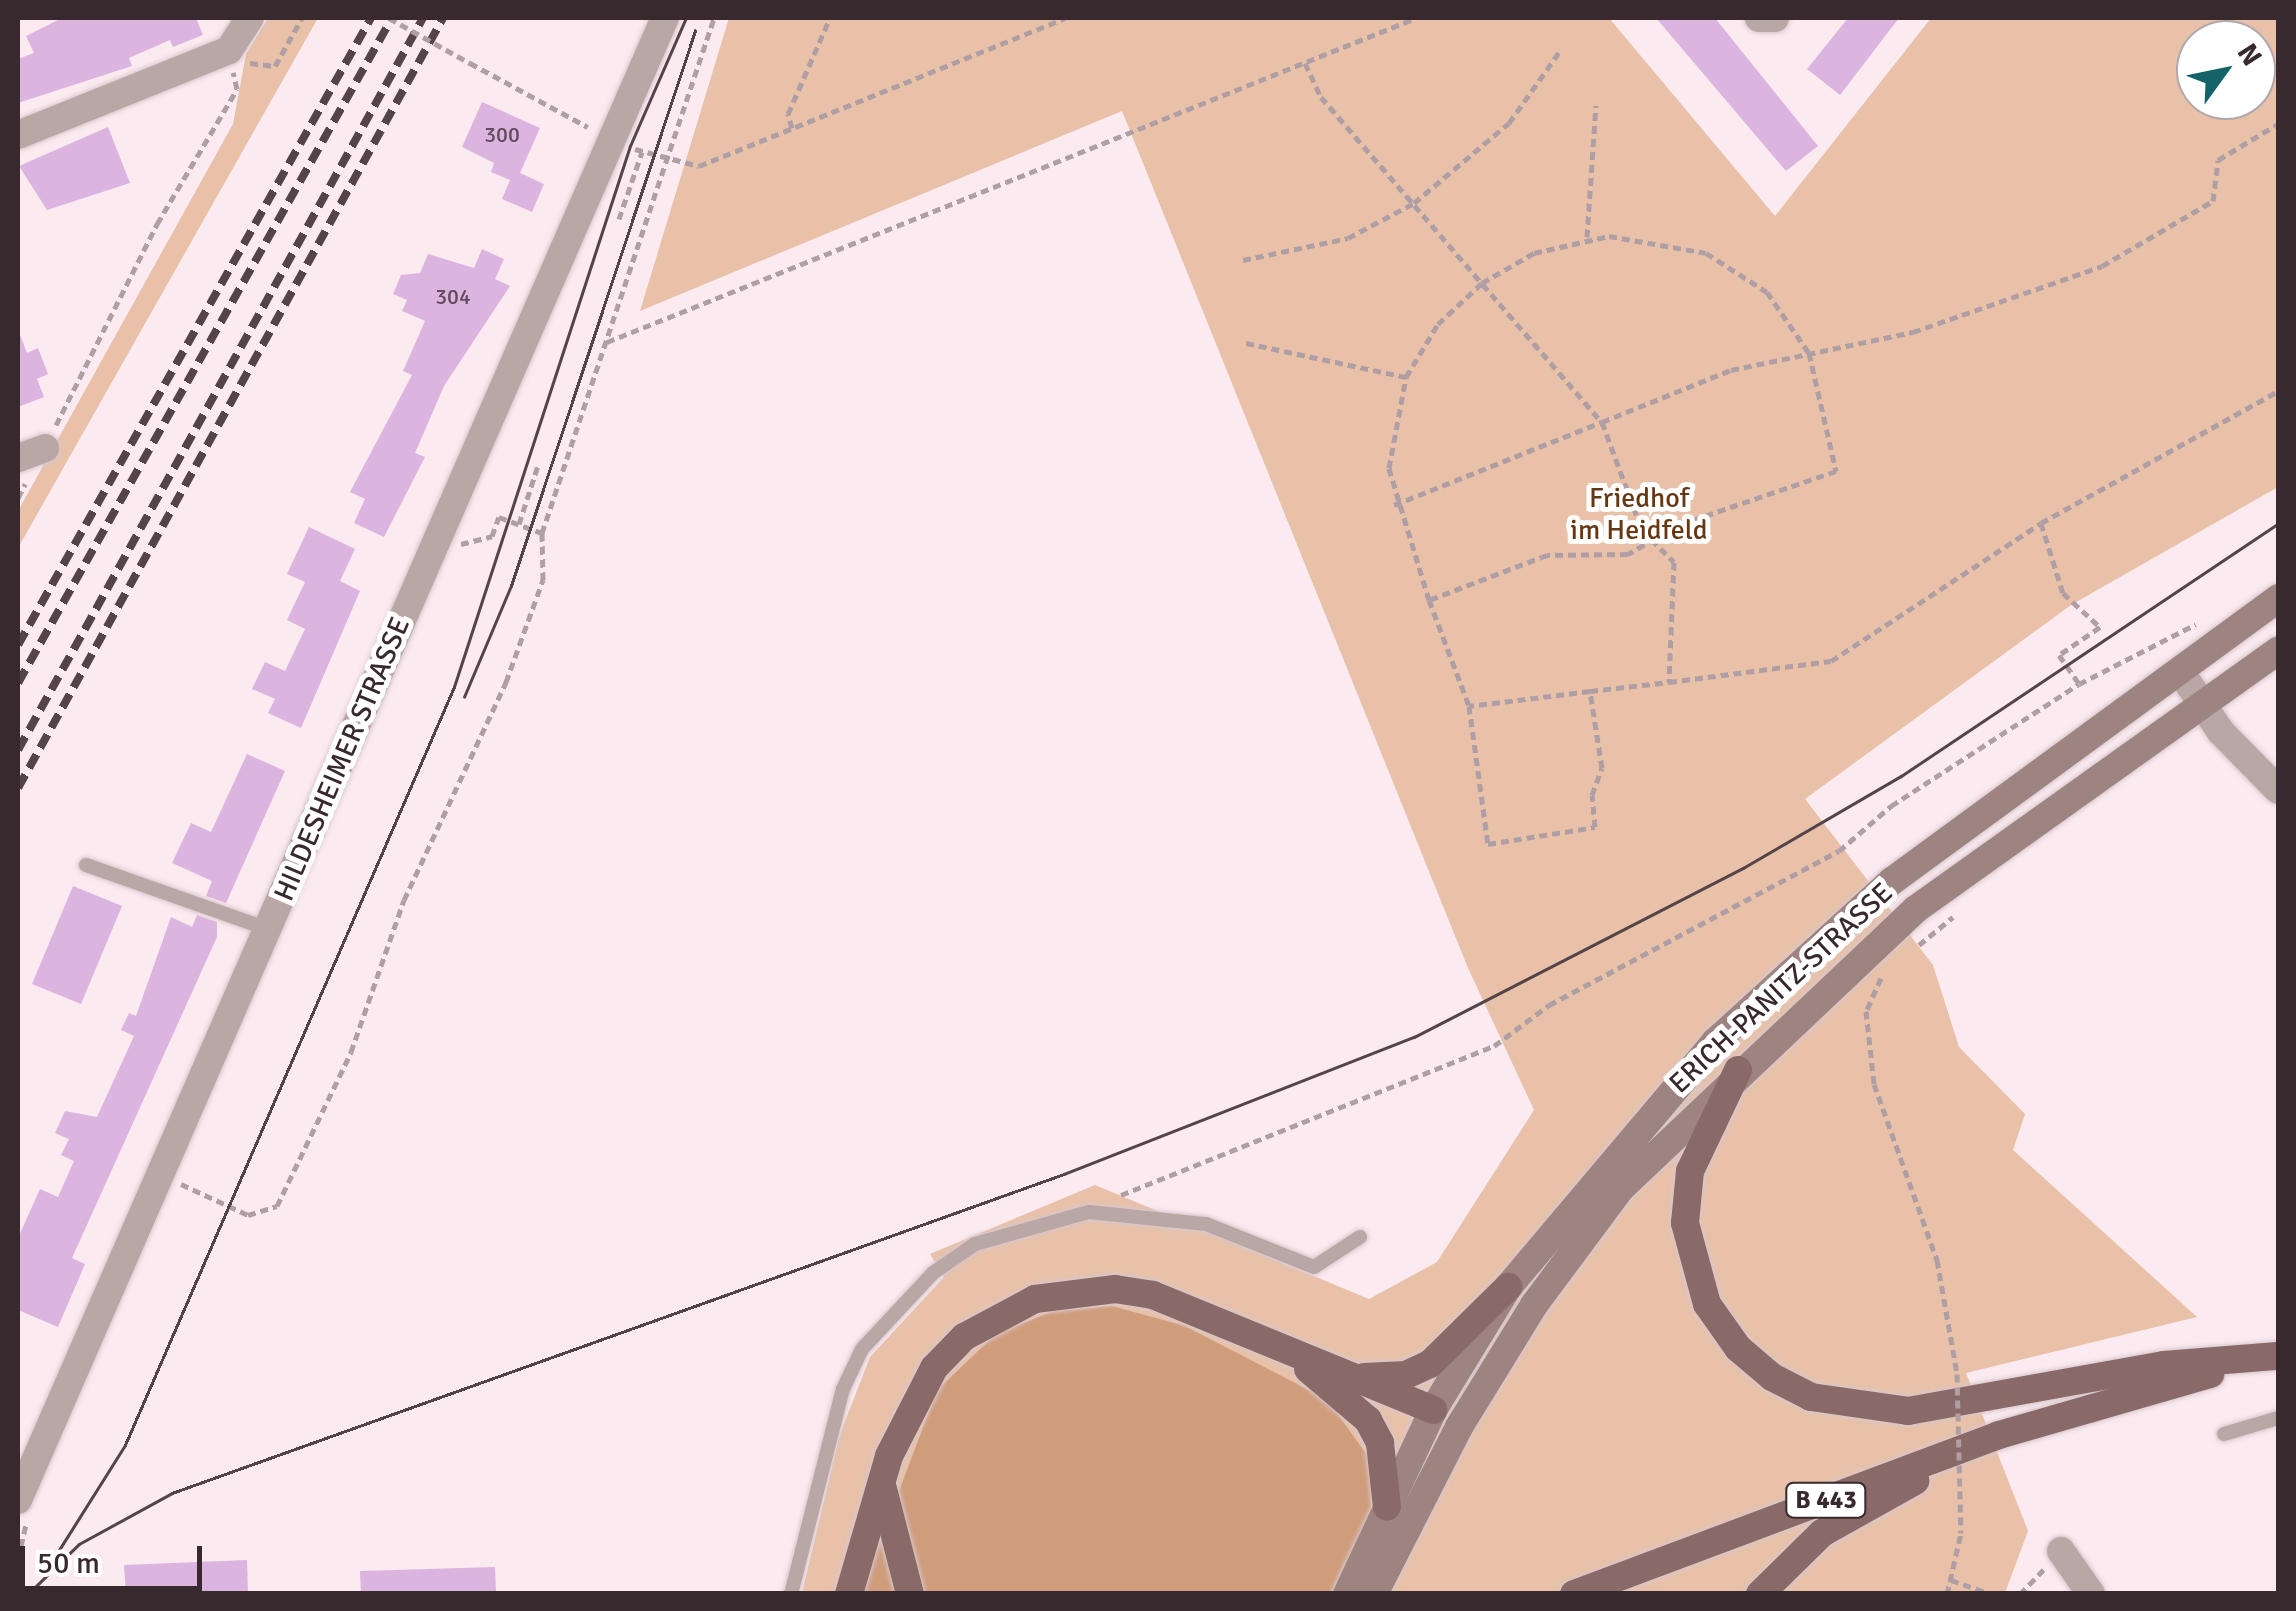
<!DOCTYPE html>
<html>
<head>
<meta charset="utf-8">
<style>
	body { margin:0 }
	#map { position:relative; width:2296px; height:1611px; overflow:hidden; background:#fbeaf0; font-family:Signika,sans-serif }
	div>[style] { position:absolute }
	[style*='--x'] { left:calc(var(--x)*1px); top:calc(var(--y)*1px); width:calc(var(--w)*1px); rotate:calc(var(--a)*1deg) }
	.green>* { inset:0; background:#e8c1a8 }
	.forest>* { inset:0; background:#d09d7c }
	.building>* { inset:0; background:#dcb4e0 }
	.path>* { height:5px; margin-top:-2.5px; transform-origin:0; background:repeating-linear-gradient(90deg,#af9fa5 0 8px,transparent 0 13px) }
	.roads { filter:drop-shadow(0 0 2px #d8c7cd) drop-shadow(0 0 2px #d8c7cd) }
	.service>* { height:14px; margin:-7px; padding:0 7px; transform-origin:7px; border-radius:7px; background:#b9a7a5 }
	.minor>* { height:28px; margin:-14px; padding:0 14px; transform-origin:14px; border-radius:14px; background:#b9a7a5 }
	.tertiary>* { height:28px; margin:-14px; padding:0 14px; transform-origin:14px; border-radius:14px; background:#b9a7a5 }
	.secondary>* { height:28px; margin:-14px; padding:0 14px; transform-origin:14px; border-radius:14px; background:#9e8481 }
	.primary>* { height:28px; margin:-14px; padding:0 14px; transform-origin:14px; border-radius:14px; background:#8a6a68 }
	.tram>* { height:2.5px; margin:-1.25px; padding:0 1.25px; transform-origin:1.25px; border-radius:1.25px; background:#54444a }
	.rail>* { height:8px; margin-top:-4px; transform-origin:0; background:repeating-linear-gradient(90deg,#54444a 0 15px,transparent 0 23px) }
	.path-bridge>* { height:5px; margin-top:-2.5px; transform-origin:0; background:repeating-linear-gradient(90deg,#af9fa5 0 8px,transparent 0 13px) }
	span { translate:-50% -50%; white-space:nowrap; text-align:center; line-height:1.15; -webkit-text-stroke:10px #fff; paint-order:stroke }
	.number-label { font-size:22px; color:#614c5b }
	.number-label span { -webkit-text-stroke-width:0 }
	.shield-label span { padding:2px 8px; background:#fff; border:2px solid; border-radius:8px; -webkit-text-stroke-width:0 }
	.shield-label { font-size:25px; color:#38292f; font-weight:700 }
	.park-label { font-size:28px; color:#673712 }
	.street-label { font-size:28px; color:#38292f }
	.frame { position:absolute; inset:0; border:20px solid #38292f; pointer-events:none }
	.north { position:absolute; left:2176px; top:20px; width:100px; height:100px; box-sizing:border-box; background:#fff; border:2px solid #afa9ac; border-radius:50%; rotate:57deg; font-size:28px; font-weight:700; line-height:40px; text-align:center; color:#38292f }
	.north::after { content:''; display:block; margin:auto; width:35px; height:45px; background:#146369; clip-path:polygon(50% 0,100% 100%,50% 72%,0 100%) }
	.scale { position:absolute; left:20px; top:1546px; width:182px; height:45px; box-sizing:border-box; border:5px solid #38292f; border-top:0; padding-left:12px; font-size:30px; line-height:35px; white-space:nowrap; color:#38292f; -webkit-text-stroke:8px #fff; paint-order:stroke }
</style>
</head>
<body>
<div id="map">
	<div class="green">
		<div style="clip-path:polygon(268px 18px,318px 18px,18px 548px,18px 511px,233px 124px,246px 54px)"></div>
		<div style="clip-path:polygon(evenodd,729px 18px,1609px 18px,1775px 216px,1931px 18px,2278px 18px,2278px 487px,2071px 605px,1805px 799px,1933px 965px,1959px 1047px,2025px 1114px,2013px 1150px,2197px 1317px,1966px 1373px,2028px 1531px,2005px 1593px,1331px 1593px,937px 1391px,860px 1593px,802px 1593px,839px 1437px,870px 1357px,944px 1277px,930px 1254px,1095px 1185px,1369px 1299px,1437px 1262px,1534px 1110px,1468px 968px,1122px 111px,640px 311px,729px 18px,2196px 40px,2256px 40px,2256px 100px,2196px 100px,2196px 40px)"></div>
	</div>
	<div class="forest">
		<div style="clip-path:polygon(1112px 1306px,1185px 1326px,1328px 1400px,1371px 1461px,1371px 1511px,1331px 1593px,860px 1594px,937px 1390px,996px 1334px,1053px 1311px)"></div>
	</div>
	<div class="building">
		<div style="clip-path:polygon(62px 18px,196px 18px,203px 35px,173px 47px,170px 40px,129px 58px,132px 66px,18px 103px,18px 59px,34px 53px,26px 36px)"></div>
		<div style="clip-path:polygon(1656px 18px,1715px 18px,1818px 146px,1786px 171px)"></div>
		<div style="clip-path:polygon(1848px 18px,1899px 18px,1840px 95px,1807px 69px)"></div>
		<div style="clip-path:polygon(482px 102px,540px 128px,520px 173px,544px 184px,532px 212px,502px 199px,510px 180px,491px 172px,494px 163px,462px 147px)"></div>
		<div style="clip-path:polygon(108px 127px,130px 183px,47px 210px,19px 166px)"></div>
		<div style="clip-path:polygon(482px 249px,504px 259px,495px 279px,510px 286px,444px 386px,415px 453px,425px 457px,384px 537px,354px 523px,365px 499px,350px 492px,412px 375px,403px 371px,425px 321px,402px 311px,407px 300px,393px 294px,401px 275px,420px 273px,428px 254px,474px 268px)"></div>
		<div style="clip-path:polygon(19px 332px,27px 353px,38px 348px,48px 374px,37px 379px,44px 397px,18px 407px)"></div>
		<div style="clip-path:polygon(309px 527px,355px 549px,340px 581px,360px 591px,301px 728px,268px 713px,275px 699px,252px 689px,265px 662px,285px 671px,305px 629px,287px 620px,305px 582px,287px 574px)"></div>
		<div style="clip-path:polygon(247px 754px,285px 771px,226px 903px,206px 896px,212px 881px,172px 863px,191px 823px,211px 832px)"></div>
		<div style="clip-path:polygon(73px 886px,122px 906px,81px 1004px,32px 984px)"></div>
		<div style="clip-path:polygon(197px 915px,217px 922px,217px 937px,72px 1258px,85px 1264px,58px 1327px,18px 1310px,18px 1238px,40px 1189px,58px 1197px,74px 1161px,61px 1155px,69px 1139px,55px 1133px,65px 1111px,97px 1117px,134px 1036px,121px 1030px,129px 1013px,136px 1016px,171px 917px,192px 927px)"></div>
		<div style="clip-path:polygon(247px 1560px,248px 1594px,126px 1594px,124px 1565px)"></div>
		<div style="clip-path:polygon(495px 1567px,496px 1594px,361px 1594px,360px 1571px)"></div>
	</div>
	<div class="path">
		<div style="--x:250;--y:63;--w:25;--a:7"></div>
		<div style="--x:275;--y:66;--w:55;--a:-60.6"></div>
		<div style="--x:470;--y:63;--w:134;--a:28.5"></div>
		<div style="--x:1305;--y:63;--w:38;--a:65"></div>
		<div style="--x:1321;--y:97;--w:430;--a:49.2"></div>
		<div style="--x:1602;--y:422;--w:139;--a:-22"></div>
		<div style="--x:1731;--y:370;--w:186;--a:-11.8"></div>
		<div style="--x:1913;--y:332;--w:200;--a:-19.2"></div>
		<div style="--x:2102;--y:266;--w:129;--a:-30.4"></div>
		<div style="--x:2213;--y:201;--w:41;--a:-83"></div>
		<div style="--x:2218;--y:160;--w:70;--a:-31"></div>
		<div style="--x:792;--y:128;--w:15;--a:-106"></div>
		<div style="--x:788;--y:114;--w:105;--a:-66.4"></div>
		<div style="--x:635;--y:149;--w:66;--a:14.9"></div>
		<div style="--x:699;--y:166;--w:395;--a:-22"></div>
		<div style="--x:619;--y:219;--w:71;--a:-71.1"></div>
		<div style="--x:1609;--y:236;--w:98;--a:9.9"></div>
		<div style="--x:1706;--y:253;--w:72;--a:32.6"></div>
		<div style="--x:1767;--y:292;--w:74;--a:55.5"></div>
		<div style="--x:1809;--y:353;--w:121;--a:77.1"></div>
		<div style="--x:1836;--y:471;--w:167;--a:161.1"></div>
		<div style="--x:1678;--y:525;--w:58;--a:149.9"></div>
		<div style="--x:1628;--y:554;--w:81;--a:179.3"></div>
		<div style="--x:1547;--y:555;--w:126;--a:159.1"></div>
		<div style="--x:1429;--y:600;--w:138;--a:-106.9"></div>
		<div style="--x:1389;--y:468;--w:93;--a:-79.4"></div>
		<div style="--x:1406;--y:377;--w:62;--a:-58.9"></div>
		<div style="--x:1438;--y:324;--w:60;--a:-43"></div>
		<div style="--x:1482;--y:283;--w:60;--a:-30"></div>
		<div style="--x:1534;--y:253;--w:77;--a:-12.8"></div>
		<div style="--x:1587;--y:237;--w:132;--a:-86.1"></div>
		<div style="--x:1243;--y:260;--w:107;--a:-11.8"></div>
		<div style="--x:1348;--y:238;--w:75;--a:-27.9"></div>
		<div style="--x:1414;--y:203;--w:124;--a:-40.1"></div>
		<div style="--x:1509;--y:123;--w:88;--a:-54.7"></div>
		<div style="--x:607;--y:342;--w:871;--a:-21.83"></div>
		<div style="--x:1246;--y:343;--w:164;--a:12"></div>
		<div style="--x:56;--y:425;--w:225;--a:-63.3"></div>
		<div style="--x:157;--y:224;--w:157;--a:-59.3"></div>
		<div style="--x:237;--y:89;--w:17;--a:-103"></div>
		<div style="--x:18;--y:498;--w:16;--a:-63"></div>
		<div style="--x:1394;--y:505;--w:224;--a:-21.8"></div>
		<div style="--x:1602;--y:422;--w:115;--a:69.7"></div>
		<div style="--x:1642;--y:530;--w:45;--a:45"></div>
		<div style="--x:1674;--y:562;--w:120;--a:92.4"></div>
		<div style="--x:1669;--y:682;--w:163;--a:-7.4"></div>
		<div style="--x:1831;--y:661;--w:251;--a:-33.3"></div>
		<div style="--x:2041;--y:523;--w:73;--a:72.6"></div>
		<div style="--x:2063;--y:593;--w:50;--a:42.6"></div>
		<div style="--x:2100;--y:627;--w:50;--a:145.7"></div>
		<div style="--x:2059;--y:655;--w:35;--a:55"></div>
		<div style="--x:2079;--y:684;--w:131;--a:-27.1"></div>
		<div style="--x:2041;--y:523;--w:271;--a:-29.1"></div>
		<div style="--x:519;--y:524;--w:65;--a:-72.1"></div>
		<div style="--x:461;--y:544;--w:32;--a:-14"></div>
		<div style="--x:492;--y:536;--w:20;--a:-70"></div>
		<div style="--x:499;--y:517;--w:46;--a:20.4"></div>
		<div style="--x:542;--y:533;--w:543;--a:-71.53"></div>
		<div style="--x:1429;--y:600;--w:113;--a:69.3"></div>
		<div style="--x:1469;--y:706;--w:139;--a:82.2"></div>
		<div style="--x:1488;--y:844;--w:108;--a:-9"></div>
		<div style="--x:1595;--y:827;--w:32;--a:-95"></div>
		<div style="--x:1592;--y:795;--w:29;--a:-70"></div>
		<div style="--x:1602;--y:768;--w:78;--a:-98.9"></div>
		<div style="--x:1590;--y:691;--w:122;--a:172.9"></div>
		<div style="--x:1590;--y:691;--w:80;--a:-6.5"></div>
		<div style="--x:1919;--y:945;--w:44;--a:-39.5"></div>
		<div style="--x:1881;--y:978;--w:36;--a:114"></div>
		<div style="--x:1866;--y:1011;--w:73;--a:83.7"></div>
		<div style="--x:1874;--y:1084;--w:187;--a:70.3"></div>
		<div style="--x:1937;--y:1260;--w:116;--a:80"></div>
		<div style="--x:181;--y:1184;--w:74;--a:24.8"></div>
		<div style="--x:248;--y:1215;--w:30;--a:-17"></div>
		<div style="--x:277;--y:1206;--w:171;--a:-64.3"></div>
		<div style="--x:351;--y:1052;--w:161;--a:-70.8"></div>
		<div style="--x:404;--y:900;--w:241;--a:-64.9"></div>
		<div style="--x:506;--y:682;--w:109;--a:-70.1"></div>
		<div style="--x:543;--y:580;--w:47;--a:-91.2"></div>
		<div style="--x:1121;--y:1195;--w:402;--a:-21.8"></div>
		<div style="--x:1494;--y:1046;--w:69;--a:-36.7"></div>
		<div style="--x:1549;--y:1005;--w:328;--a:-28"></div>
		<div style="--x:1839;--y:851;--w:69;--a:-40.9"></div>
		<div style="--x:1891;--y:806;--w:224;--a:-33"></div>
		<div style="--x:18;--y:1559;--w:35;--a:-77"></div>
		<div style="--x:1951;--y:1580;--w:42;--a:19.3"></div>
		<div style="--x:1947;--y:1594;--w:63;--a:-77.1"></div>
		<div style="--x:2020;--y:1594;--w:36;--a:-46"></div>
	</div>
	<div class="roads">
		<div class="service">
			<div style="--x:86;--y:865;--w:193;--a:19.4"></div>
			<div style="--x:2224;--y:1434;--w:56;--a:-16.5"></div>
			<div style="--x:791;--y:1594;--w:211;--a:-75.8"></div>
			<div style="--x:843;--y:1389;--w:44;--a:-64.6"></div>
			<div style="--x:862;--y:1349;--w:104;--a:-46.9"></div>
			<div style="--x:933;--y:1273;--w:51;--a:-34.6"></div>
			<div style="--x:975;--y:1244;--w:118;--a:-15.7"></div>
			<div style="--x:1089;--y:1212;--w:118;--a:5.9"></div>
			<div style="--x:1206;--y:1224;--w:116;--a:21.7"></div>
			<div style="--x:1314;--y:1267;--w:55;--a:-33.1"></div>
		</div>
		<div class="minor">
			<div style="--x:1759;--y:18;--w:16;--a:0"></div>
			<div style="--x:18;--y:135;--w:227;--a:-21.9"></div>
			<div style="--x:229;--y:50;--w:38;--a:-57"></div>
			<div style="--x:18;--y:458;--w:29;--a:-20"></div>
			<div style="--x:2180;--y:671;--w:73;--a:56.1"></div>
			<div style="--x:2221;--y:732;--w:81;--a:45.5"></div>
			<div style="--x:2061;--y:1551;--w:52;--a:55.1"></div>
		</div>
		<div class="tertiary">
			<div style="--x:18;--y:1500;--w:1617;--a:-66.42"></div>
		</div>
		<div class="secondary">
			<div style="--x:1347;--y:1594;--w:203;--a:-64.9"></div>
			<div style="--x:1433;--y:1410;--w:144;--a:-58.6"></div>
			<div style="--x:1508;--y:1287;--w:321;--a:-49.8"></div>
			<div style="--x:1715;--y:1042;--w:239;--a:-42.3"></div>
			<div style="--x:1892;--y:881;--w:479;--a:-36.2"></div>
			<div style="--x:1374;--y:1594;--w:187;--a:-63"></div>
			<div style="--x:1459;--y:1427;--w:143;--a:-58.4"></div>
			<div style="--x:1534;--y:1305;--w:146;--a:-53.4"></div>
			<div style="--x:1621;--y:1188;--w:406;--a:-43.4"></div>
			<div style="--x:1916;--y:909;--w:445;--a:-35.5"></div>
		</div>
		<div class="primary">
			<div style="--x:1738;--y:1070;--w:112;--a:115.4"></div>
			<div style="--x:1690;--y:1171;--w:52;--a:95.5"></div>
			<div style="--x:1685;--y:1223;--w:84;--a:74.8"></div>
			<div style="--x:1707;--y:1304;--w:54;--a:54.8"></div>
			<div style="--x:1738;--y:1348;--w:45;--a:40.5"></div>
			<div style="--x:1772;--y:1377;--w:44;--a:27.1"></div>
			<div style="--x:1811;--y:1397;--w:98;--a:8.2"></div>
			<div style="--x:1908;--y:1411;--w:260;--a:-10.2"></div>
			<div style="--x:2164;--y:1365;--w:111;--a:-4.6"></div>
			<div style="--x:1308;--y:1369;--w:79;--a:40.4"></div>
			<div style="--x:1368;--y:1420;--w:26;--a:62"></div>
			<div style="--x:1380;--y:1443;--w:64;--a:83.8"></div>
			<div style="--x:1364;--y:1377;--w:42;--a:-2.7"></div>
			<div style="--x:1406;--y:1375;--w:26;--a:-25"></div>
			<div style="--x:1430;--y:1364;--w:110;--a:-44.6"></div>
			<div style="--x:883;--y:1489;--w:108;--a:75.6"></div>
			<div style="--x:849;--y:1594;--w:144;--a:-73.8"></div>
			<div style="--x:889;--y:1456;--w:99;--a:-62.9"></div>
			<div style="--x:934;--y:1368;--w:43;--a:-45.9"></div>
			<div style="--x:964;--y:1337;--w:81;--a:-28.2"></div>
			<div style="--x:1035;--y:1299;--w:81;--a:-7.1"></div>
			<div style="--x:1115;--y:1289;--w:38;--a:9"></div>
			<div style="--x:1153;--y:1295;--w:303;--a:22.3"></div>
			<div style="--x:1574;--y:1594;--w:454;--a:-20.5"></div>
			<div style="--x:1999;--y:1435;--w:220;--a:-16.1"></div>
			<div style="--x:1760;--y:1594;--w:87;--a:-44.5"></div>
			<div style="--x:1822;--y:1533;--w:107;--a:-29.2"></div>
		</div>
	</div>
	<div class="tram">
		<div style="--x:464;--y:697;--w:121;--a:-67.1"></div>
		<div style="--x:511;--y:586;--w:585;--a:-71.66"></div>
		<div style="--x:59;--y:1550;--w:124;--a:-57.8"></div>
		<div style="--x:125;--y:1445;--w:826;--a:-66.54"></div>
		<div style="--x:454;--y:687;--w:569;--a:-71.98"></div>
		<div style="--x:630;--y:146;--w:140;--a:-66.4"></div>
		<div style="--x:28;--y:1594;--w:71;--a:-44.4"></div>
		<div style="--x:79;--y:1544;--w:106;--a:-28.7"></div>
		<div style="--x:172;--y:1493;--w:947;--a:-19.68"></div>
		<div style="--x:1064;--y:1174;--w:376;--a:-21.4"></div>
		<div style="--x:1414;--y:1037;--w:370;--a:-27.2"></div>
		<div style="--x:1743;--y:868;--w:183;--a:-30.2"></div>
		<div style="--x:1901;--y:776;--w:453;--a:-33.8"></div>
	</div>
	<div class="rail">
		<div style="--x:18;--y:645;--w:720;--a:-60.62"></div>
		<div style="--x:18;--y:683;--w:763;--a:-60.65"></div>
		<div style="--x:18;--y:750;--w:837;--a:-61.05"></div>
		<div style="--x:18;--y:788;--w:880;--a:-61.1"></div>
	</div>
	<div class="path-bridge">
		<div style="--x:389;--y:18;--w:93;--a:29.1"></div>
		<div style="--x:1957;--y:1374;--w:159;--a:88.6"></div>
	</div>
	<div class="number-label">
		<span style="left:502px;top:135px">300</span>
		<span style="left:453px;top:297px">304</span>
	</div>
	<div class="shield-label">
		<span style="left:1826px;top:1500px">B 443</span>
	</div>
	<div class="park-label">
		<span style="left:1639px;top:514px">Friedhof<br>im Heidfeld</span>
	</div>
	<div class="street-label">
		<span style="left:342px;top:759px;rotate:-67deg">HILDESHEIMER STRASSE</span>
		<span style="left:1781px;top:988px;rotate:-43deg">ERICH-PANITZ-STRASSE</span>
	</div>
	<div class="frame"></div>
	<div class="north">N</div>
	<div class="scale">50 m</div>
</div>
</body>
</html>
